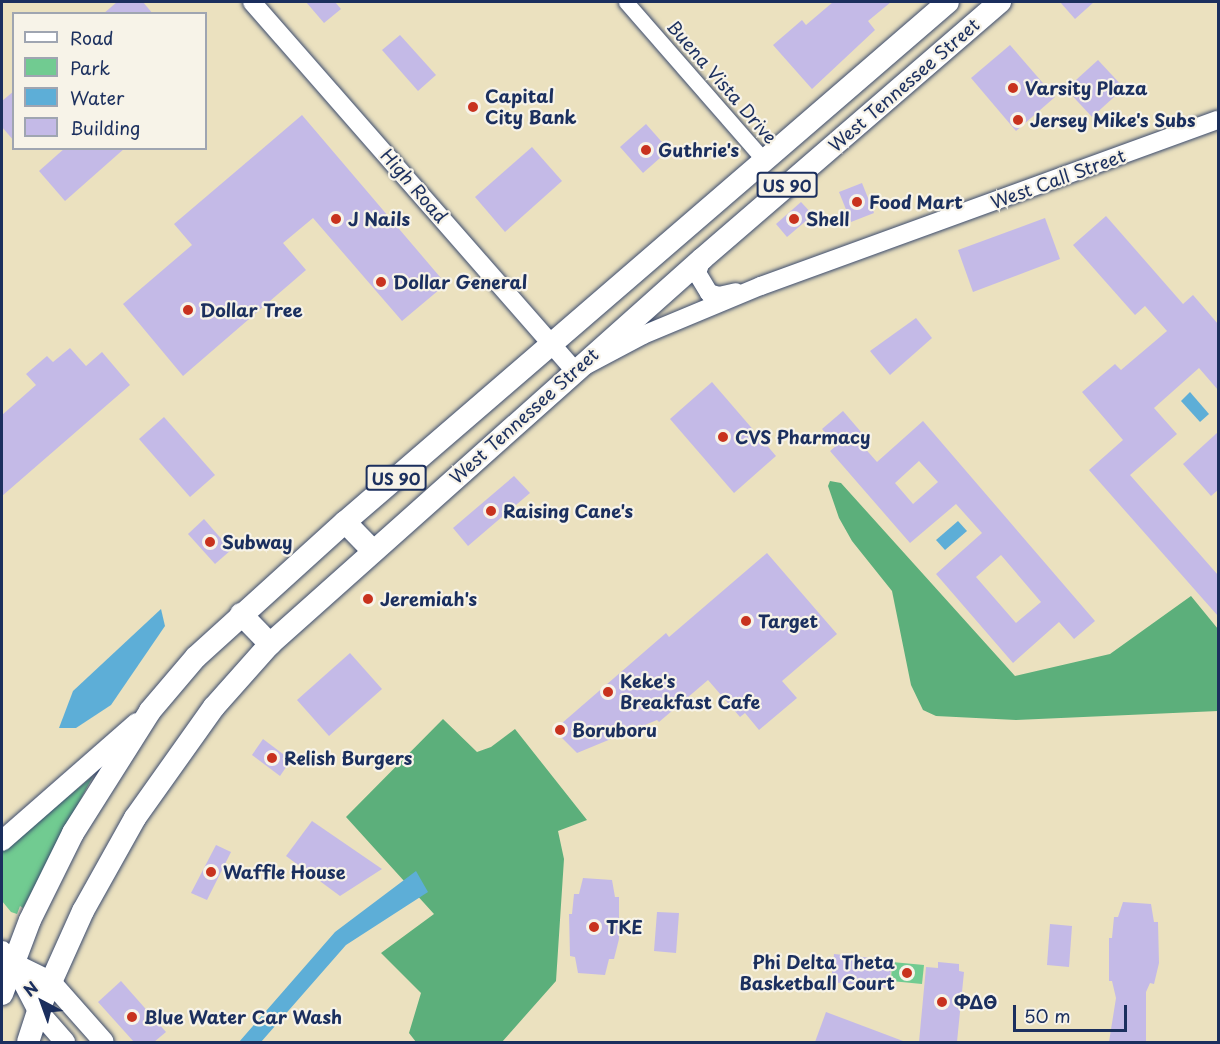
<!DOCTYPE html>
<html>
<head>
<meta charset="utf-8">
<style>
	body { margin:0 }
	#map { position:relative; width:1220px; height:1044px; overflow:hidden; background:#ebe1bf; font-family:"Playpen Sans",sans-serif }
	div>[style] { position:absolute }
	[style*='--x'] { left:calc(var(--x)*1px); top:calc(var(--y)*1px); width:calc(var(--w)*1px); rotate:calc(var(--a)*1deg) }
	.green>* { inset:0; background:#71cb91 }
	.forest>* { inset:0; background:#5caf7b }
	.water>* { inset:0; background:#5daed7 }
	.building>* { inset:0; background:#c4bae7 }
	.roads { filter:drop-shadow(0 0 2px #3a4a6d) drop-shadow(0 0 2px #3a4a6d) }
	.minor>* { height:15px; margin:-7.5px; padding:0 7.5px; transform-origin:7.5px; border-radius:7.5px; background:#fff }
	.tertiary>* { height:18px; margin:-9px; padding:0 9px; transform-origin:9px; border-radius:9px; background:#fff }
	.secondary>* { height:20px; margin:-10px; padding:0 10px; transform-origin:10px; border-radius:10px; background:#fff }
	.primary>* { height:22px; margin:-11px; padding:0 11px; transform-origin:11px; border-radius:11px; background:#fff }
	.dots>* { width:16px; height:16px; translate:-50% -50%; box-sizing:border-box; border:3px solid #f7f3e8; border-radius:50% }
	span { translate:-50% -50%; white-space:nowrap; text-align:center; line-height:1.15; -webkit-text-stroke:4.5px #f7f3e8; paint-order:stroke }
	.shield-label span { padding:2px 4px; background:#f7f3e8; border:2px solid; border-radius:4px; -webkit-text-stroke-width:0 }
	.shield-label { font-size:16px; color:#1b2f5e; font-weight:700 }
	.street-label { font-size:18px; color:#1b2f5e }
	.poi-label { font-size:18px; color:#1b2f5e; font-weight:700 }
	.left { translate:0 -50%; text-align:left }
	.right { translate:-100% -50%; text-align:right }
	.frame { position:absolute; inset:0; border:3px solid #1b2f5e; pointer-events:none }
	.legend { position:absolute; left:12px; top:12px; width:195px; height:138px; box-sizing:border-box; background:#f7f3e8; border:2px solid #9fa5b1; margin:0; padding:8px 10px; list-style:none; font-size:18px; color:#1b2f5e }
	.legend li { display:flex; align-items:center; gap:12px; height:30px }
	.legend b { width:30px; border:2px solid #9fa5b1 }
	.north { position:absolute; left:12px; top:972px; width:60px; height:60px; -webkit-text-stroke:4px #f7f3e8; paint-order:stroke; rotate:319deg; font-size:16px; font-weight:700; line-height:24px; text-align:center; color:#1b2f5e }
	.north::after { content:''; display:block; margin:auto; width:21px; height:27px; background:#1b2f5e; clip-path:polygon(50% 0,100% 100%,50% 72%,0 100%) }
	.scale { position:absolute; left:1013px; top:1005px; width:114px; height:27px; box-sizing:border-box; border:3px solid #1b2f5e; border-top:0; padding-left:8px; font-size:18px; line-height:21px; white-space:nowrap; color:#1b2f5e; -webkit-text-stroke:4px #f7f3e8; paint-order:stroke }
</style>
</head>
<body>
<div id="map">
	<div class="green">
		<div style="clip-path:polygon(93px 776px,23px 908px,20px 906px,17px 914px,11px 912px,2px 901px,2px 851px)"></div>
		<div style="clip-path:polygon(892px 962px,924px 965px,922px 984px,891px 981px)"></div>
	</div>
	<div class="forest">
		<div style="clip-path:polygon(830px 481px,841px 483px,1015px 676px,1110px 654px,1191px 596px,1218px 629px,1218px 711px,1016px 720px,936px 716px,923px 710px,911px 685px,892px 591px,852px 541px,839px 518px,828px 486px)"></div>
		<div style="clip-path:polygon(443px 719px,477px 752px,491px 747px,515px 729px,587px 820px,558px 831px,564px 859px,556px 981px,502px 1042px,416px 1042px,409px 1033px,421px 993px,381px 953px,434px 914px,346px 817px)"></div>
	</div>
	<div class="water">
		<div style="clip-path:polygon(1190px 392px,1209px 414px,1200px 422px,1181px 401px)"></div>
		<div style="clip-path:polygon(958px 521px,967px 531px,945px 550px,936px 540px)"></div>
		<div style="clip-path:polygon(161px 609px,165px 626px,111px 705px,76px 728px,59px 728px,73px 691px)"></div>
		<div style="clip-path:polygon(416px 871px,428px 892px,346px 945px,261px 1042px,239px 1042px,335px 932px)"></div>
	</div>
	<div class="building">
		<div style="clip-path:polygon(117px 2px,143px 2px,153px 14px,103px 14px)"></div>
		<div style="clip-path:polygon(306px 2px,335px 2px,341px 9px,324px 23px)"></div>
		<div style="clip-path:polygon(833px 2px,891px 2px,868px 21px,875px 30px,812px 89px,773px 45px,802px 20px,806px 25px)"></div>
		<div style="clip-path:polygon(1060px 2px,1094px 2px,1075px 19px)"></div>
		<div style="clip-path:polygon(400px 35px,436px 75px,418px 91px,382px 50px)"></div>
		<div style="clip-path:polygon(1010px 45px,1055px 97px,1016px 131px,971px 78px)"></div>
		<div style="clip-path:polygon(1098px 60px,1124px 88px,1092px 117px,1066px 89px)"></div>
		<div style="clip-path:polygon(14px 91px,14px 141px,2px 127px,2px 101px)"></div>
		<div style="clip-path:polygon(302px 115px,446px 284px,402px 321px,313px 218px,283px 243px,306px 270px,183px 376px,123px 304px,192px 245px,174px 224px)"></div>
		<div style="clip-path:polygon(646px 124px,669px 150px,643px 173px,620px 147px)"></div>
		<div style="clip-path:polygon(532px 147px,562px 181px,505px 232px,475px 197px)"></div>
		<div style="clip-path:polygon(65px 148px,125px 148px,65px 201px,39px 171px)"></div>
		<div style="clip-path:polygon(862px 183px,874px 213px,851px 222px,839px 192px)"></div>
		<div style="clip-path:polygon(801px 202px,813px 215px,787px 237px,776px 224px)"></div>
		<div style="clip-path:polygon(1106px 216px,1183px 304px,1193px 295px,1218px 324px,1218px 390px,1199px 368px,1154px 408px,1177px 434px,1130px 475px,1218px 575px,1218px 616px,1089px 470px,1123px 440px,1082px 392px,1115px 364px,1121px 370px,1167px 331px,1145px 306px,1135px 315px,1073px 245px)"></div>
		<div style="clip-path:polygon(1045px 218px,1060px 259px,973px 292px,958px 250px)"></div>
		<div style="clip-path:polygon(916px 318px,932px 338px,890px 375px,870px 351px)"></div>
		<div style="clip-path:polygon(70px 348px,86px 366px,102px 352px,130px 385px,2px 496px,2px 415px,36px 385px,26px 374px,47px 356px,53px 362px)"></div>
		<div style="clip-path:polygon(712px 382px,776px 456px,734px 493px,670px 419px)"></div>
		<div style="clip-path:polygon(evenodd,843px 411px,861px 432px,855px 437px,877px 462px,923px 421px,1095px 621px,1074px 639px,1059px 622px,1013px 663px,936px 574px,982px 533px,956px 504px,910px 543px,830px 451px,836px 446px,822px 429px,843px 411px,919px 461px,938px 482px,913px 504px,895px 483px,919px 461px,843px 411px,1001px 555px,1041px 602px,1016px 623px,976px 577px,1001px 555px)"></div>
		<div style="clip-path:polygon(164px 417px,215px 475px,190px 497px,139px 439px)"></div>
		<div style="clip-path:polygon(1218px 432px,1218px 490px,1211px 496px,1183px 464px)"></div>
		<div style="clip-path:polygon(514px 476px,530px 493px,468px 546px,453px 528px)"></div>
		<div style="clip-path:polygon(204px 519px,231px 550px,215px 564px,188px 534px)"></div>
		<div style="clip-path:polygon(767px 553px,837px 634px,782px 681px,797px 698px,759px 730px,745px 713px,740px 717px,708px 680px,659px 722px,657px 720px,577px 753px,554px 730px,666px 633px,669px 637px)"></div>
		<div style="clip-path:polygon(350px 653px,382px 689px,329px 736px,297px 700px)"></div>
		<div style="clip-path:polygon(263px 739px,291px 760px,280px 776px,252px 755px)"></div>
		<div style="clip-path:polygon(312px 821px,382px 869px,340px 896px,286px 856px)"></div>
		<div style="clip-path:polygon(216px 845px,231px 852px,207px 900px,191px 893px)"></div>
		<div style="clip-path:polygon(583px 878px,612px 880px,615px 897px,619px 897px,619px 939px,614px 959px,609px 959px,605px 975px,578px 973px,575px 957px,570px 956px,569px 914px,572px 914px,574px 894px,579px 894px)"></div>
		<div style="clip-path:polygon(1123px 902px,1151px 904px,1154px 922px,1158px 922px,1159px 963px,1154px 984px,1150px 983px,1146px 992px,1146px 1042px,1109px 1042px,1116px 998px,1112px 981px,1109px 981px,1109px 938px,1112px 938px,1114px 917px,1118px 917px)"></div>
		<div style="clip-path:polygon(657px 912px,679px 913px,676px 953px,654px 951px)"></div>
		<div style="clip-path:polygon(1050px 924px,1072px 926px,1069px 967px,1047px 965px)"></div>
		<div style="clip-path:polygon(834px 954px,892px 960px,889px 988px,831px 982px)"></div>
		<div style="clip-path:polygon(938px 962px,959px 964px,959px 971px,964px 972px,957px 1042px,919px 1042px,926px 967px,938px 968px)"></div>
		<div style="clip-path:polygon(121px 981px,166px 1032px,154px 1042px,134px 1042px,98px 1002px)"></div>
		<div style="clip-path:polygon(826px 1012px,903px 1041px,903px 1042px,815px 1042px)"></div>
	</div>
	<div class="roads">
		<div class="minor">
			<div style="--x:626;--y:2;--w:210;--a:48.9"></div>
		</div>
		<div class="tertiary">
			<div style="--x:252;--y:2;--w:490;--a:48.8"></div>
			<div style="--x:575;--y:371;--w:77;--a:-27.9"></div>
			<div style="--x:643;--y:335;--w:128;--a:-22.6"></div>
			<div style="--x:761;--y:286;--w:486;--a:-20"></div>
			<div style="--x:702;--y:259;--w:15;--a:110"></div>
			<div style="--x:697;--y:273;--w:23;--a:59"></div>
			<div style="--x:709;--y:293;--w:10;--a:17"></div>
			<div style="--x:719;--y:296;--w:17;--a:-13"></div>
		</div>
		<div class="secondary">
			<div style="--x:2;--y:841;--w:179;--a:-41.2"></div>
			<div style="--x:2;--y:951;--w:16;--a:47"></div>
			<div style="--x:13;--y:963;--w:54;--a:62.5"></div>
			<div style="--x:38;--y:1011;--w:41;--a:48.9"></div>
			<div style="--x:13;--y:963;--w:41;--a:25.9"></div>
			<div style="--x:50;--y:981;--w:81;--a:48.5"></div>
		</div>
		<div class="primary">
			<div style="--x:345;--y:522;--w:40;--a:46"></div>
			<div style="--x:241;--y:614;--w:42;--a:46"></div>
			<div style="--x:2;--y:994;--w:79;--a:-69.3"></div>
			<div style="--x:30;--y:920;--w:97;--a:-63.7"></div>
			<div style="--x:73;--y:833;--w:144;--a:-57.7"></div>
			<div style="--x:150;--y:711;--w:71;--a:-49.6"></div>
			<div style="--x:196;--y:657;--w:201;--a:-42.2"></div>
			<div style="--x:345;--y:522;--w:796;--a:-40.77"></div>
			<div style="--x:28;--y:1042;--w:33;--a:-72"></div>
			<div style="--x:38;--y:1011;--w:110;--a:-65.8"></div>
			<div style="--x:83;--y:911;--w:107;--a:-60.8"></div>
			<div style="--x:135;--y:818;--w:136;--a:-54.6"></div>
			<div style="--x:214;--y:707;--w:84;--a:-48.4"></div>
			<div style="--x:270;--y:644;--w:579;--a:-41.71"></div>
			<div style="--x:702;--y:259;--w:394;--a:-40.8"></div>
		</div>
	</div>
	<div class="dots">
		<div style="left:1013px;top:88px;background:#c8321e"></div>
		<div style="left:473px;top:107px;background:#c8321e"></div>
		<div style="left:1018px;top:120px;background:#c8321e"></div>
		<div style="left:646px;top:150px;background:#c8321e"></div>
		<div style="left:857px;top:202px;background:#c8321e"></div>
		<div style="left:336px;top:219px;background:#c8321e"></div>
		<div style="left:794px;top:219px;background:#c8321e"></div>
		<div style="left:381px;top:282px;background:#c8321e"></div>
		<div style="left:188px;top:310px;background:#c8321e"></div>
		<div style="left:723px;top:437px;background:#c8321e"></div>
		<div style="left:491px;top:511px;background:#c8321e"></div>
		<div style="left:210px;top:542px;background:#c8321e"></div>
		<div style="left:368px;top:599px;background:#c8321e"></div>
		<div style="left:746px;top:621px;background:#c8321e"></div>
		<div style="left:608px;top:692px;background:#c8321e"></div>
		<div style="left:560px;top:730px;background:#c8321e"></div>
		<div style="left:272px;top:758px;background:#c8321e"></div>
		<div style="left:211px;top:872px;background:#c8321e"></div>
		<div style="left:594px;top:927px;background:#c8321e"></div>
		<div style="left:907px;top:973px;background:#c8321e"></div>
		<div style="left:942px;top:1002px;background:#c8321e"></div>
		<div style="left:132px;top:1017px;background:#c8321e"></div>
	</div>
	<div class="shield-label">
		<span style="left:787px;top:185px">US 90</span>
		<span style="left:396px;top:478px">US 90</span>
	</div>
	<div class="street-label">
		<span style="left:722px;top:82px;rotate:49deg">Buena Vista Drive</span>
		<span style="left:904px;top:85px;rotate:-41deg">West Tennessee Street</span>
		<span style="left:1058px;top:179px;rotate:-20deg">West Call Street</span>
		<span style="left:414px;top:186px;rotate:49deg">High Road</span>
		<span style="left:524px;top:416px;rotate:-42deg">West Tennessee Street</span>
	</div>
	<div class="poi-label">
		<span class="left" style="left:1025px;top:88px">Varsity Plaza</span>
		<span class="left" style="left:485px;top:107px">Capital<br>City Bank</span>
		<span class="left" style="left:1030px;top:120px">Jersey Mike's Subs</span>
		<span class="left" style="left:658px;top:150px">Guthrie's</span>
		<span class="left" style="left:869px;top:202px">Food Mart</span>
		<span class="left" style="left:348px;top:219px">J Nails</span>
		<span class="left" style="left:806px;top:219px">Shell</span>
		<span class="left" style="left:393px;top:282px">Dollar General</span>
		<span class="left" style="left:200px;top:310px">Dollar Tree</span>
		<span class="left" style="left:735px;top:437px">CVS Pharmacy</span>
		<span class="left" style="left:503px;top:511px">Raising Cane's</span>
		<span class="left" style="left:222px;top:542px">Subway</span>
		<span class="left" style="left:380px;top:599px">Jeremiah's</span>
		<span class="left" style="left:758px;top:621px">Target</span>
		<span class="left" style="left:620px;top:692px">Keke's<br>Breakfast Cafe</span>
		<span class="left" style="left:572px;top:730px">Boruboru</span>
		<span class="left" style="left:284px;top:758px">Relish Burgers</span>
		<span class="left" style="left:223px;top:872px">Waffle House</span>
		<span class="left" style="left:606px;top:927px">TKE</span>
		<span class="right" style="left:895px;top:973px">Phi Delta Theta<br>Basketball Court</span>
		<span class="left" style="left:954px;top:1002px">ΦΔΘ</span>
		<span class="left" style="left:144px;top:1017px">Blue Water Car Wash</span>
	</div>
	<div class="frame"></div>
	<ul class="legend">
	<li><b style="height:8px;background:#fff"></b>Road</li>
	<li><b style="height:16px;background:#71cb91"></b>Park</li>
	<li><b style="height:16px;background:#5daed7"></b>Water</li>
	<li><b style="height:16px;background:#c4bae7"></b>Building</li>
	</ul>
	<div class="north">N</div>
	<div class="scale">50 m</div>
</div>
</body>
</html>
